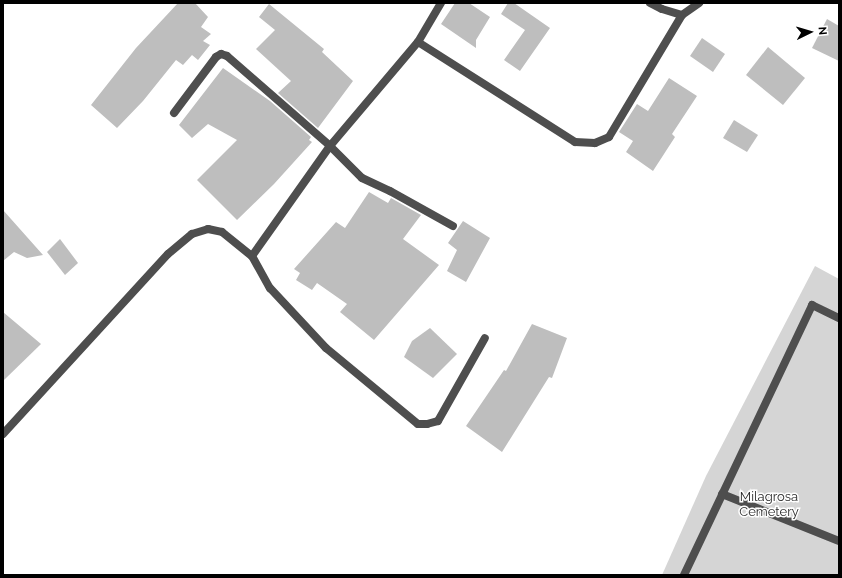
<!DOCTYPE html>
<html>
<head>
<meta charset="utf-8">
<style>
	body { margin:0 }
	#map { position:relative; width:842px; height:578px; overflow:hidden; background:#fff; font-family:Raleway,sans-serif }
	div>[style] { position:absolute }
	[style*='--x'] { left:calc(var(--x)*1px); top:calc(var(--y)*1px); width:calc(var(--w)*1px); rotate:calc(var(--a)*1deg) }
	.green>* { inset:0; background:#d5d5d5 }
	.building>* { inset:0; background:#bebebe }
	.lane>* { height:8px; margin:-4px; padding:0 4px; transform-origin:4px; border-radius:4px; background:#4e4e4e }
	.street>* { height:8px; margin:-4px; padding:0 4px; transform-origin:4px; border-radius:4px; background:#4e4e4e }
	span { translate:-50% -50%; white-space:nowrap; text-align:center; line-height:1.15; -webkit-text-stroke:3px #fff; paint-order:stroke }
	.park-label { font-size:13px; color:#2c2c2c }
	.frame { position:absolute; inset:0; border:4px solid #000; pointer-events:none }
	.north { position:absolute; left:790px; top:12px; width:40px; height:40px; -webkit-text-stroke:3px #fff; paint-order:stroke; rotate:85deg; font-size:11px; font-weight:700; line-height:16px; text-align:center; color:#000 }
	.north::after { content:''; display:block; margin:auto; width:14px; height:18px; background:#000; clip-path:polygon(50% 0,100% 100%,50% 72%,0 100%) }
</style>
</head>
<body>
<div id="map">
	<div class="green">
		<div style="clip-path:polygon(815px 266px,839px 279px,839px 575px,662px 575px,706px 476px)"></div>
	</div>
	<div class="building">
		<div style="clip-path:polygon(178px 3px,195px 3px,208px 17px,201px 27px,211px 34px,203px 41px,210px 45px,198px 60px,192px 55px,183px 65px,176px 60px,143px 101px,117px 128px,91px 105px,136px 48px)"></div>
		<div style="clip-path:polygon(455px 3px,469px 3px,490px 17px,476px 40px,476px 48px,441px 24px)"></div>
		<div style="clip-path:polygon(508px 3px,514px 3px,550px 28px,520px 71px,504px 60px,525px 30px,501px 14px)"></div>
		<div style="clip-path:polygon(269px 4px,324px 49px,322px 52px,353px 81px,318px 128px,278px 93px,291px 81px,256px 49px,275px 30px,259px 17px)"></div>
		<div style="clip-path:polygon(827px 19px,839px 26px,839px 61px,812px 48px)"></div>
		<div style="clip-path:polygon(702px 38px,725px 54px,713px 72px,690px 56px)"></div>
		<div style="clip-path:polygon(768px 47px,805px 78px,783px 105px,746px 75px)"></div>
		<div style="clip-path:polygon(223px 68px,270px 101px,311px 137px,309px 140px,312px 142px,274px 184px,237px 220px,197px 180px,237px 140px,208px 124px,192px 138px,179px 125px)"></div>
		<div style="clip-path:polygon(669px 78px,697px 96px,672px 134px,675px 137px,653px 171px,626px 152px,633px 141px,619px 132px,637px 104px,648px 111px)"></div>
		<div style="clip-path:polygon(734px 120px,758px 135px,747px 152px,723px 138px)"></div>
		<div style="clip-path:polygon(369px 192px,388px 203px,391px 198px,421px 215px,403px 239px,439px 265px,374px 340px,340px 312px,347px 304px,317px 283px,312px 290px,296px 280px,300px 273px,294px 269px,336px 222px,345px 228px)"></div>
		<div style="clip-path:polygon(3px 210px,43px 255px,27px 258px,14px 252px,3px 261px)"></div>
		<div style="clip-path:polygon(463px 221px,490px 238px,466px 282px,447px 271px,457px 250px,448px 243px)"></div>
		<div style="clip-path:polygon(60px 239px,78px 263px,65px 275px,47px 252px)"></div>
		<div style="clip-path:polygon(3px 312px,41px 344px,3px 381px)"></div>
		<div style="clip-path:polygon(532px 324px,567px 338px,552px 378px,549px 377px,502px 452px,466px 426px,504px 370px,506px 371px)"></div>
		<div style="clip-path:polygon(430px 328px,457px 354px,433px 378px,404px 357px,412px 341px)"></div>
	</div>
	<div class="lane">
		<div style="--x:722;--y:494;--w:126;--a:21.9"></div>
		<div style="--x:684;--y:575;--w:299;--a:-64.6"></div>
		<div style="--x:812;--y:305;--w:30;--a:26"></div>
	</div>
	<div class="street">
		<div style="--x:650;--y:3;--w:13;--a:27"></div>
		<div style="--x:662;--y:9;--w:21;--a:17"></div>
		<div style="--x:682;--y:15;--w:21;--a:-35"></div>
		<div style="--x:418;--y:42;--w:186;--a:32.5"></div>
		<div style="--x:575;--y:142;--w:20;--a:3"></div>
		<div style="--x:595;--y:143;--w:15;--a:-23"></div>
		<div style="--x:609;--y:137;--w:142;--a:-59.1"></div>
		<div style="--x:174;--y:113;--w:70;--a:-53.1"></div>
		<div style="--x:216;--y:57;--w:6;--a:-31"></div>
		<div style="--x:221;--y:54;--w:6;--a:18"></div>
		<div style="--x:227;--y:56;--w:137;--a:41.1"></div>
		<div style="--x:330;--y:146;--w:45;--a:45"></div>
		<div style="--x:362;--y:178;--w:31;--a:25"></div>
		<div style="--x:390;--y:191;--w:72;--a:29.1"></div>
		<div style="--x:252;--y:256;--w:37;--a:61"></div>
		<div style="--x:270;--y:288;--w:82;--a:47"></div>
		<div style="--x:326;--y:348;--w:119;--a:39.6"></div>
		<div style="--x:418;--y:424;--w:9;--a:0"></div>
		<div style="--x:427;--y:424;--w:11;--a:-15"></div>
		<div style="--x:438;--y:421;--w:95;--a:-60.5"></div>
		<div style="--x:3;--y:434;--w:244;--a:-47.5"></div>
		<div style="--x:168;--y:254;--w:31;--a:-40"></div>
		<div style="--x:192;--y:234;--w:17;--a:-17"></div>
		<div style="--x:208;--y:229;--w:14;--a:12"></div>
		<div style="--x:222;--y:232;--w:38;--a:39"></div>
		<div style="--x:252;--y:256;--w:135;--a:-54.7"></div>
		<div style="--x:330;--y:146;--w:136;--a:-49.8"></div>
		<div style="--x:418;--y:42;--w:45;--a:-59.5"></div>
	</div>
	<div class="park-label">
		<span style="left:769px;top:505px">Milagrosa<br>Cemetery</span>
	</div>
	<div class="frame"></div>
	<div class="north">N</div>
</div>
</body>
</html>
